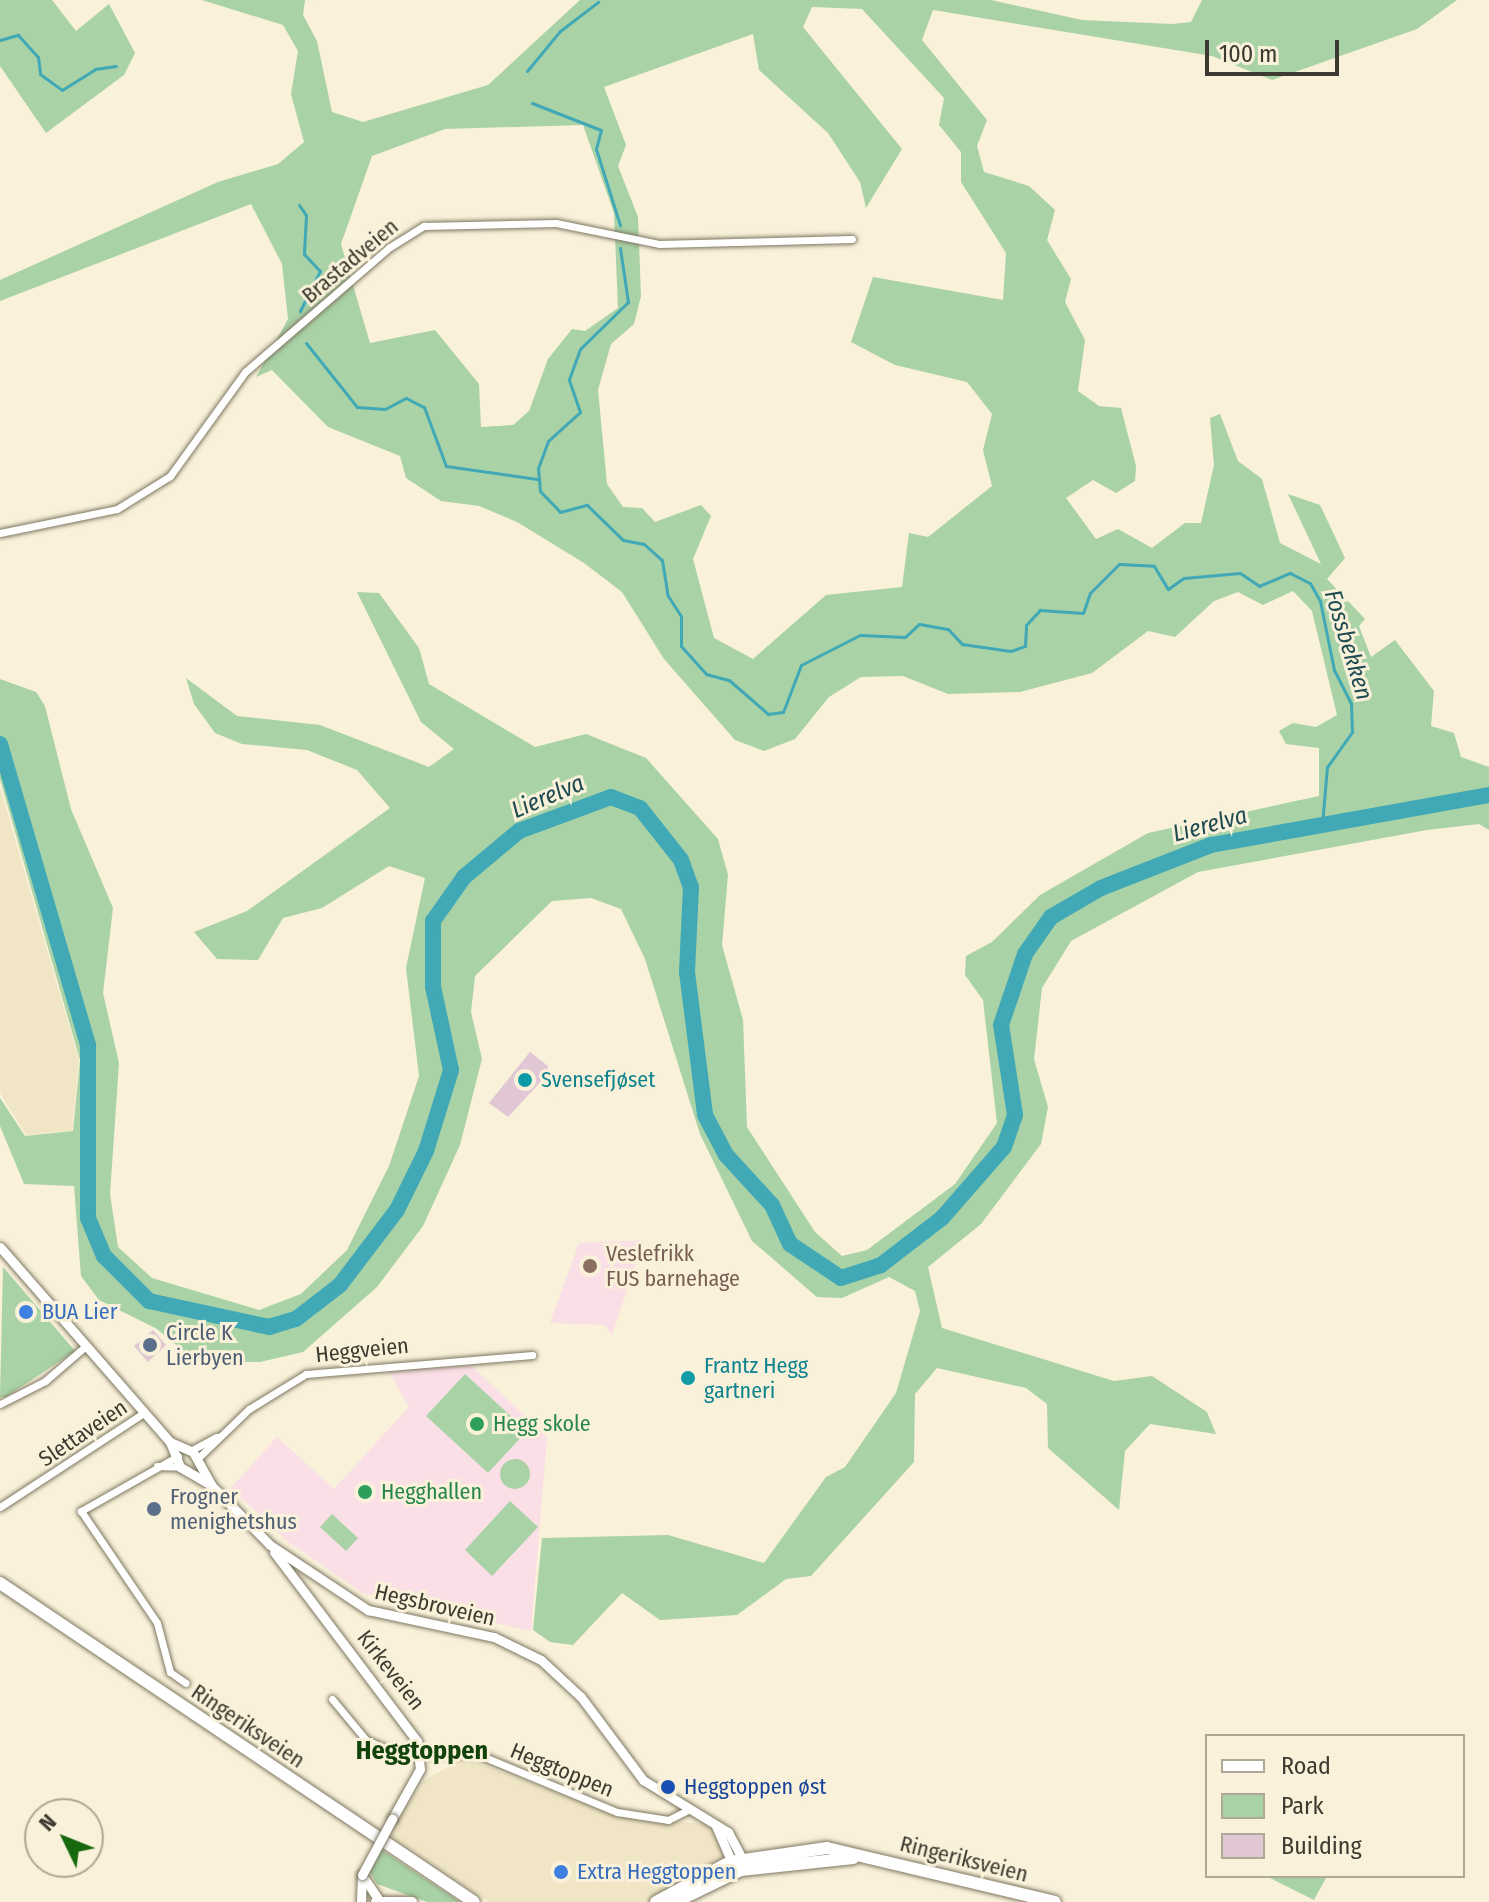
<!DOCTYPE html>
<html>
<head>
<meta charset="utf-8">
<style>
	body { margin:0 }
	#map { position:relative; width:1489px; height:1902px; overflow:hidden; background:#f9f1d9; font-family:"Fira Sans Condensed",sans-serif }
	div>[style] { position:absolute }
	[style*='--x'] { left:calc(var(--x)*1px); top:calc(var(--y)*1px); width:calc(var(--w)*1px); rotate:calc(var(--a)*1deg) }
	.built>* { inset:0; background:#f0e6c6 }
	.education>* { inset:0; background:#fadfe6 }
	.green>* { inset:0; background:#a9d2a6 }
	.round { border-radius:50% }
	.stream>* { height:3px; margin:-1.5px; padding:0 1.5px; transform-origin:1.5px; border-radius:1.5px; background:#41a8b6 }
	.river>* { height:16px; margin:-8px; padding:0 8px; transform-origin:8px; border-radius:8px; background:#41a8b6 }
	.building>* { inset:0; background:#e1c7d4 }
	.roads { filter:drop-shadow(0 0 2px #7e7762) drop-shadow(0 0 2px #7e7762) }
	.minor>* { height:7px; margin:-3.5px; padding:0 3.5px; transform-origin:3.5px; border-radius:3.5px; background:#fff }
	.tertiary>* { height:9px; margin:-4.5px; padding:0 4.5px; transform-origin:4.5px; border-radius:4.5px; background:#fff }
	.secondary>* { height:10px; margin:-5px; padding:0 5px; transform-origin:5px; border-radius:5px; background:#fff }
	.primary>* { height:12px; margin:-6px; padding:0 6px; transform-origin:6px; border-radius:6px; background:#fff }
	.bridges { filter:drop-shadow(0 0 2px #7e7762) drop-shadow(0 0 2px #7e7762) }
	.tertiary-bridge>* { height:9px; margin:-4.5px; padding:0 4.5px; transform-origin:4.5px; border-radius:4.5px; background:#fff }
	.dots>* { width:22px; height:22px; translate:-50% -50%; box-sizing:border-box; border:4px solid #f9f1d9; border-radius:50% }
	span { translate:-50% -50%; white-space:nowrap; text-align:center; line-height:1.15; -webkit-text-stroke:6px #f9f1d9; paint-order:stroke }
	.street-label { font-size:22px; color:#3d3a31 }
	.culture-label { font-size:22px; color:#0d838f }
	.left { translate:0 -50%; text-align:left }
	.education-label { font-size:22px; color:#785e54 }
	.shop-label { font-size:22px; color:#366cbe }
	.service-label { font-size:22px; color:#4e5e75 }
	.leisure-label { font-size:22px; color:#27864d }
	.transit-label { font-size:22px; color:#164399 }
	.water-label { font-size:24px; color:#1e4b52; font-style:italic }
	.quarter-label { font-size:26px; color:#11430b; font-weight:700 }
	.legend { position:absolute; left:1205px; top:1734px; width:260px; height:144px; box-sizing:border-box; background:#f9f1d9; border:2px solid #aea896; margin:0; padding:10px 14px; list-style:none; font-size:24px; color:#3d3a31 }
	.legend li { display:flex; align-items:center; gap:16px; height:40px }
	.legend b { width:40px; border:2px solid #aea896 }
	.north { position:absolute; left:24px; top:1798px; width:80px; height:80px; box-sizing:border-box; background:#f9f1d9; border:2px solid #aea896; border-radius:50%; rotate:313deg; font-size:22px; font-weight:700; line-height:32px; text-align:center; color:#3d3a31 }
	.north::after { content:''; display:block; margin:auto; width:28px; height:36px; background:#16690c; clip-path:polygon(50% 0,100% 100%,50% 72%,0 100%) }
	.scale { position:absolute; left:1205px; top:40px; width:134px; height:36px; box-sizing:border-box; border:4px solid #3d3a31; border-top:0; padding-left:10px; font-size:24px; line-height:28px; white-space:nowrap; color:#3d3a31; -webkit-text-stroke:6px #f9f1d9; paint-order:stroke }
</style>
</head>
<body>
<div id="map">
	<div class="built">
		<div style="clip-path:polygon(0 787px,79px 1060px,72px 1131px,26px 1135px,0 1093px)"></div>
		<div style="clip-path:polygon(465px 1758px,619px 1817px,706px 1824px,720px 1838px,723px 1856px,649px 1902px,489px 1902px,388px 1834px,424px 1780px)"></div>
	</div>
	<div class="education">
		<div style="clip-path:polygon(643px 1240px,612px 1335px,604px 1325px,550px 1323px,579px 1243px)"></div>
		<div style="clip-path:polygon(472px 1366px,547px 1437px,531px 1631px,363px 1593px,287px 1541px,231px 1488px,277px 1437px,334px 1489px,409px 1407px,388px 1370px)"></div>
	</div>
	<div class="green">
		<div style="clip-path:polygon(0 0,52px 0,76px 31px,109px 4px,135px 53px,124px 75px,46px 133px,0 66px)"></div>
		<div style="clip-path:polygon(evenodd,202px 0,305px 0,303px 15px,317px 41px,332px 112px,363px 122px,488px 85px,580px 0,991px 0,1082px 20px,1172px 24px,1191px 22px,1202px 0,1457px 0,1417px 29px,1272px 80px,1212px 56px,933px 10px,922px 40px,987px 120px,977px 146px,984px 172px,1029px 186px,1055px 210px,1047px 240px,1071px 279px,1065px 302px,1085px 340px,1078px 391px,1099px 406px,1121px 408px,1136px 466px,1135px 481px,1116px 493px,1093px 480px,1066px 498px,1096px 539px,1118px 529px,1152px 548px,1185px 523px,1201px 523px,1214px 465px,1210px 418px,1220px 414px,1238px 461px,1262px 479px,1280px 543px,1321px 564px,1288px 494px,1320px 505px,1345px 558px,1327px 579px,1365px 619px,1359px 626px,1371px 657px,1395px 640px,1434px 691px,1431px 726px,1454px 733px,1461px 757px,1489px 767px,1489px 830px,1479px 824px,1427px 830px,1198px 872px,1071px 941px,1042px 988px,1034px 1059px,1048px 1107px,1041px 1144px,981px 1224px,928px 1267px,942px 1328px,1114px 1381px,1152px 1376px,1207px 1412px,1216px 1434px,1150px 1424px,1125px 1451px,1119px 1510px,1048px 1448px,1047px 1404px,1026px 1388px,937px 1368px,915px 1394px,914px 1462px,811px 1576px,786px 1579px,737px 1615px,660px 1620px,622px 1593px,573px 1645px,550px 1642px,533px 1630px,542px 1538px,668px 1535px,764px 1563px,826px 1477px,845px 1467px,896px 1393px,920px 1311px,915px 1291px,889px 1277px,842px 1298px,817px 1297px,752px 1241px,700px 1134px,645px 959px,621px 909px,591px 898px,552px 901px,475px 976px,471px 1012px,482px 1059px,460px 1145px,423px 1226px,377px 1287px,303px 1352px,260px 1362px,196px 1361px,157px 1329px,99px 1300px,81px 1276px,74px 1186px,24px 1184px,0 1126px,0 1098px,25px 1136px,73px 1131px,80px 1060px,0 779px,0 679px,36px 692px,45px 706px,71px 809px,113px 908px,103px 993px,119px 1063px,110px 1194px,118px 1247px,152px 1278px,259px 1310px,301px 1294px,347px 1250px,389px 1166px,419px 1076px,406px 968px,425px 878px,389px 866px,322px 908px,283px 918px,258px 960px,217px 959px,194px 932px,247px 911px,390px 808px,357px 770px,307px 750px,242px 744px,215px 733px,194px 704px,186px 678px,237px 716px,320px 725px,429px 767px,454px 749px,421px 722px,357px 592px,379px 593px,419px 648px,429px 684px,535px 747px,586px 734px,646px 758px,718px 839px,728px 875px,722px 945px,743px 1020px,747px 1127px,815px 1232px,842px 1256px,867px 1250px,955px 1184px,997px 1123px,983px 1000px,965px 975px,966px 956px,992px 942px,1040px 895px,1148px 833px,1319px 796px,1319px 748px,1286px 744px,1279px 731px,1293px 723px,1316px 727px,1337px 715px,1312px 611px,1293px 591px,1263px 605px,1238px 592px,1214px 601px,1175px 637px,1148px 631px,1092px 673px,1020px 692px,948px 694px,903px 676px,861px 677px,829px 697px,795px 739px,764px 751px,735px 740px,664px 659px,622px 592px,584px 563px,517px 522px,479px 506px,441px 501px,406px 478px,400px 456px,328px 427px,272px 370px,256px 377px,288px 319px,282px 264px,251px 204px,0 301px,0 280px,218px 182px,278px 164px,304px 142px,291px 94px,298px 51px,283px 25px,202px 0,812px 7px,862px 9px,944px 98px,939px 125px,961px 152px,961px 182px,1006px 253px,1003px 300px,873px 277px,851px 342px,895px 365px,967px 382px,992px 414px,983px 450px,992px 486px,928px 537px,909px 533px,902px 587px,826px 595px,753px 659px,714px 638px,693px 559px,711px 516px,701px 505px,655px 522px,642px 508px,623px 507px,607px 484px,598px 390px,611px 344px,634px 324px,641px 296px,638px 217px,618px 166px,626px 145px,604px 87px,753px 34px,759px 70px,828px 133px,860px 182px,866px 208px,902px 149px,803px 27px,812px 7px,202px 0,583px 125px,614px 213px,618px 308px,585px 331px,572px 329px,548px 359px,529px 411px,513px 425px,481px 427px,479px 384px,435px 330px,370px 343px,341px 244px,372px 156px,445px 129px,583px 125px)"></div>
		<div style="clip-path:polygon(3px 1267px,75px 1351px,6px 1397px,0 1397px)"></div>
		<div style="clip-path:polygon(465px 1374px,527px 1431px,488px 1473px,426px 1416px)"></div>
		<div class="round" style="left:500px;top:1459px;width:30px;height:30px"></div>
		<div style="clip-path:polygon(510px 1501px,538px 1527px,492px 1576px,465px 1550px)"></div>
		<div style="clip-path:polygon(332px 1514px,358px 1538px,346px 1551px,320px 1527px)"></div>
		<div style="clip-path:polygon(380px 1849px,460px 1902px,427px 1902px,377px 1884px,369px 1870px)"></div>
		<div style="clip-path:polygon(1266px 1876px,1327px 1876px,1314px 1900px)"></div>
	</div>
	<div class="stream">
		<div style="--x:0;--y:40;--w:19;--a:-16"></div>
		<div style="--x:18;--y:35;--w:30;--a:48"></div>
		<div style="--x:38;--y:57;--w:17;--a:83"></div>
		<div style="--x:40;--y:74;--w:27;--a:36"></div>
		<div style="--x:62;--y:90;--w:39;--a:-32"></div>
		<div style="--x:95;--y:69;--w:21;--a:-8"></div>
		<div style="--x:527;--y:71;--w:52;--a:-50.5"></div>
		<div style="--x:560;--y:31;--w:48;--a:-37.3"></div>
		<div style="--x:532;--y:103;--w:74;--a:21.4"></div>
		<div style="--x:601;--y:130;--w:20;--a:105"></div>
		<div style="--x:596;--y:149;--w:80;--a:72.5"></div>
		<div style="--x:299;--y:205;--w:12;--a:55"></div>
		<div style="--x:306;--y:215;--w:39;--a:93"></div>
		<div style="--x:304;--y:254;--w:23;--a:47"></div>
		<div style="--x:320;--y:271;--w:45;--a:116.6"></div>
		<div style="--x:620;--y:248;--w:55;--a:81.6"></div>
		<div style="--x:628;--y:302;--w:67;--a:135.6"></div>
		<div style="--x:580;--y:349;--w:33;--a:110"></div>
		<div style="--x:569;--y:380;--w:34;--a:71"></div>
		<div style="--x:580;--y:412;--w:43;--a:137.8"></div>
		<div style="--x:548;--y:441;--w:29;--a:110"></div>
		<div style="--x:538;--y:468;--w:23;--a:85"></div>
		<div style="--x:540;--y:491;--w:29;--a:46"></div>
		<div style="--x:560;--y:512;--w:28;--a:-15"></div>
		<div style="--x:587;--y:505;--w:50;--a:44.2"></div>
		<div style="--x:623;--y:540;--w:21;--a:11"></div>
		<div style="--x:644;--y:544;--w:24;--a:42"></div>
		<div style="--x:662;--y:560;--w:36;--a:81"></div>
		<div style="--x:668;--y:596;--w:24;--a:57"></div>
		<div style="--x:681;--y:616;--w:30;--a:90"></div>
		<div style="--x:681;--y:646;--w:38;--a:48"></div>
		<div style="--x:706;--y:674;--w:24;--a:15"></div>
		<div style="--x:729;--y:680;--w:52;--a:41.1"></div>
		<div style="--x:768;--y:714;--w:15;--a:-8"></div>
		<div style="--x:783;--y:712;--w:50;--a:-69"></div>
		<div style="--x:801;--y:665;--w:66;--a:-27"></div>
		<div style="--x:860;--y:635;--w:45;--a:2.5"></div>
		<div style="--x:905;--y:637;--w:19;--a:-43"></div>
		<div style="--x:919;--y:624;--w:29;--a:10"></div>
		<div style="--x:948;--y:629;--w:21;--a:47"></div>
		<div style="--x:962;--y:644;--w:49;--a:8.1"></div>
		<div style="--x:1011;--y:651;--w:15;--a:-20"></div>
		<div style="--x:1025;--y:646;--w:21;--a:-87"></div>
		<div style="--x:1026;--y:625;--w:21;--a:-47"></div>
		<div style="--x:1040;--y:610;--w:43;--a:4"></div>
		<div style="--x:1083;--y:613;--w:21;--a:-71"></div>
		<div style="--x:1090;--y:593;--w:41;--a:-45"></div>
		<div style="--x:1119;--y:564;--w:35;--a:3"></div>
		<div style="--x:1154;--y:566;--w:27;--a:59"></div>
		<div style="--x:1168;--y:589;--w:19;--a:-35"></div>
		<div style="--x:1184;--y:578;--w:56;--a:-5.1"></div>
		<div style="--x:1240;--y:573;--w:23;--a:34"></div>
		<div style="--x:1259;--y:586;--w:34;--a:-23"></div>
		<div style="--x:1290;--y:573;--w:22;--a:27"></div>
		<div style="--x:1310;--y:583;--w:21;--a:61"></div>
		<div style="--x:1320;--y:601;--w:70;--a:78.5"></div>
		<div style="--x:1334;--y:670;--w:37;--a:63"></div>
		<div style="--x:1351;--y:703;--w:29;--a:88"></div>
		<div style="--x:1352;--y:732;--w:43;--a:125.5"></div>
		<div style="--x:1327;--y:767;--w:57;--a:95"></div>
		<div style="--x:306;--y:343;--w:82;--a:51.4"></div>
		<div style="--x:357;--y:407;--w:28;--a:4"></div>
		<div style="--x:385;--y:409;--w:24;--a:-28"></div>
		<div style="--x:406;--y:398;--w:20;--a:27"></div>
		<div style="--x:424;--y:407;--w:63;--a:69.6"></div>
		<div style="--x:446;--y:466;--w:92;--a:8.1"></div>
	</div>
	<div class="river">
		<div style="--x:0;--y:744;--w:314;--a:73.7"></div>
		<div style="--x:88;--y:1045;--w:173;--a:90"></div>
		<div style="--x:88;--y:1218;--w:41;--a:67.2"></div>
		<div style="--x:104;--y:1256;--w:64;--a:45"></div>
		<div style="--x:149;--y:1301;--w:123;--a:12.2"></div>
		<div style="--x:269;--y:1327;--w:28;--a:-17"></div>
		<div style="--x:296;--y:1319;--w:56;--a:-37.7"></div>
		<div style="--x:340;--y:1285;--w:94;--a:-52.8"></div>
		<div style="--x:397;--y:1210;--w:66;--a:-63.8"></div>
		<div style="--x:426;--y:1151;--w:85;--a:-72.8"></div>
		<div style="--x:451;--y:1070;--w:85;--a:-102.2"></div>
		<div style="--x:433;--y:987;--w:66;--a:-90"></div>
		<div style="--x:433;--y:921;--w:54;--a:-54.8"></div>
		<div style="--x:464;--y:877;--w:72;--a:-39.9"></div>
		<div style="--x:519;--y:831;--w:98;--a:-20.3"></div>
		<div style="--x:611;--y:797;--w:31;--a:21"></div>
		<div style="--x:640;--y:808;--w:66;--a:51.7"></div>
		<div style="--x:681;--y:860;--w:29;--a:70"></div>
		<div style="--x:691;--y:887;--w:85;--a:92.7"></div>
		<div style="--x:687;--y:972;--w:144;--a:82.8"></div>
		<div style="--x:705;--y:1115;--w:45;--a:62.3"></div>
		<div style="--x:726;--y:1155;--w:68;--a:47.4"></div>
		<div style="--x:772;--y:1205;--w:43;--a:65.2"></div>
		<div style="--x:790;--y:1244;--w:61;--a:33.7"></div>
		<div style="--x:841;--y:1278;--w:42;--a:-18"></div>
		<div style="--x:881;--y:1265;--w:77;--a:-37.6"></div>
		<div style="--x:942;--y:1218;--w:94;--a:-48.9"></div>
		<div style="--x:1004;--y:1147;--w:34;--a:-71"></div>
		<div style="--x:1015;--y:1115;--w:91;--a:-98.8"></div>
		<div style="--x:1001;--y:1025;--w:75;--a:-71.3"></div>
		<div style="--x:1025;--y:954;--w:45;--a:-54.9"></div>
		<div style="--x:1051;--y:917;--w:58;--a:-30.1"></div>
		<div style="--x:1101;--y:888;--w:118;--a:-21.4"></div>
		<div style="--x:1211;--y:845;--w:282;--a:-10.2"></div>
	</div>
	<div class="building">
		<div style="clip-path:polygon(530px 1052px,548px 1066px,547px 1075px,508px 1117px,489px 1103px)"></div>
		<div style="clip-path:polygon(153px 1330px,166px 1345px,148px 1362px,134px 1346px)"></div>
	</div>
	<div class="roads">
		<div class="minor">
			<div style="--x:0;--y:533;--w:119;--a:-11.6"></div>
			<div style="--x:117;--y:509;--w:62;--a:-31.9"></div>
			<div style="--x:170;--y:476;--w:128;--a:-54.2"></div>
			<div style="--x:245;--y:372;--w:191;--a:-40.8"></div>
			<div style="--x:390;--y:247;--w:40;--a:-32"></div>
			<div style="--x:424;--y:226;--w:132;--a:-1.3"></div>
			<div style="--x:556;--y:223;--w:105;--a:11.5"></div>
			<div style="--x:659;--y:244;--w:193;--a:-1.5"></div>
			<div style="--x:0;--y:1404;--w:51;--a:-27.1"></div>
			<div style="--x:45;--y:1381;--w:55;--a:-40.6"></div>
			<div style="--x:190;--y:1451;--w:30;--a:-28"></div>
			<div style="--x:178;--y:1456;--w:112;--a:150.4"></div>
			<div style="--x:81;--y:1511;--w:135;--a:55.8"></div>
			<div style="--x:157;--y:1623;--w:51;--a:75.1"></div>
			<div style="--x:170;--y:1672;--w:19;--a:35"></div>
			<div style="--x:197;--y:1459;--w:72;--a:-43.9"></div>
			<div style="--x:249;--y:1409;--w:67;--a:-31.6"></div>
			<div style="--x:306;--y:1374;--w:227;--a:-4.8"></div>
			<div style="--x:157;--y:1466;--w:23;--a:2"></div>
			<div style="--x:0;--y:1507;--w:173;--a:-33.2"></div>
			<div style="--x:332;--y:1699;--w:53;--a:50.3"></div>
			<div style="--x:366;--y:1740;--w:37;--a:24"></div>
			<div style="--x:420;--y:1754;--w:57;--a:0"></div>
			<div style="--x:477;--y:1754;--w:152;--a:22.5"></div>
			<div style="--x:617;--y:1812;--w:52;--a:8.9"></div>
			<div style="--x:668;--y:1820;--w:22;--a:-27"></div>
		</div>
		<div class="tertiary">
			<div style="--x:0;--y:1247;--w:259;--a:48.9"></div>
			<div style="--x:170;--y:1442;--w:27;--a:68"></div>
			<div style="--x:180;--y:1467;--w:36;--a:30"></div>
			<div style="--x:211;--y:1485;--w:84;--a:45.5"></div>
			<div style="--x:270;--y:1545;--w:118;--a:33.6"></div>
			<div style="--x:368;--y:1610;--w:129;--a:12.1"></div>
			<div style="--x:494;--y:1637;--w:52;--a:26.1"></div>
			<div style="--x:541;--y:1660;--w:54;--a:42.8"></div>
			<div style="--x:581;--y:1697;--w:104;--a:53.2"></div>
			<div style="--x:643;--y:1780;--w:100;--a:31.5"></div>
			<div style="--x:728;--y:1832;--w:34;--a:62"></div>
			<div style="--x:170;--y:1442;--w:25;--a:23"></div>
			<div style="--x:193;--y:1452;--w:38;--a:61"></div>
			<div style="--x:274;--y:1552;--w:237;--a:52.9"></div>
			<div style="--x:417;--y:1741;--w:28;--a:84"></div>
			<div style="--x:420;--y:1769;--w:57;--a:119.2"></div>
			<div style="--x:716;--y:1826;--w:43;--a:66.4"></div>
			<div style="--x:362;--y:1875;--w:30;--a:56"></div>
			<div style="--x:361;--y:1902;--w:27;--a:-88"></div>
		</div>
		<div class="secondary">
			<div style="--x:376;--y:1902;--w:36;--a:0"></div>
		</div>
		<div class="primary">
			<div style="--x:0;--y:1583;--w:571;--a:33.94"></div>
			<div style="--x:656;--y:1902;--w:84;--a:-28.4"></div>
			<div style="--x:730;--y:1862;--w:98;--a:-8.2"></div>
			<div style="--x:827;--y:1848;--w:234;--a:13.3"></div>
			<div style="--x:675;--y:1902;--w:73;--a:-25.9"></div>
			<div style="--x:741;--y:1870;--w:113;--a:-6.1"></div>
		</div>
	</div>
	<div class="bridges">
		<div class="tertiary-bridge">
			<div style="--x:362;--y:1875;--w:64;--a:-61.8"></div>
		</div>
	</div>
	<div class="dots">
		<div style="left:525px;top:1080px;background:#0f9aa8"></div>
		<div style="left:590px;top:1266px;background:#8d6e63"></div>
		<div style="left:26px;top:1312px;background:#3f7fe0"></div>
		<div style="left:150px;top:1345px;background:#5c6f8a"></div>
		<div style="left:688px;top:1378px;background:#0f9aa8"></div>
		<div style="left:477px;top:1424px;background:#2e9e5b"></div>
		<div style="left:365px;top:1492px;background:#2e9e5b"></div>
		<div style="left:154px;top:1509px;background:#5c6f8a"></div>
		<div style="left:668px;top:1787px;background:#1a4fb4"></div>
		<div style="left:561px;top:1872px;background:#3f7fe0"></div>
	</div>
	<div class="street-label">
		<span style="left:350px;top:261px;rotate:-40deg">Brastadveien</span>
		<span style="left:362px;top:1350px;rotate:-6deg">Heggveien</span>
		<span style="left:83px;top:1433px;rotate:-34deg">Slettaveien</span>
		<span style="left:435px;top:1605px;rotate:13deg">Hegsbroveien</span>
		<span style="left:391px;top:1670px;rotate:52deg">Kirkeveien</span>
		<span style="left:248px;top:1726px;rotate:34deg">Ringeriksveien</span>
		<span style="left:562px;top:1770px;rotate:22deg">Heggtoppen</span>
		<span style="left:964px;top:1859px;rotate:14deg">Ringeriksveien</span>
	</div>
	<div class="culture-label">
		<span class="left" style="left:541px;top:1080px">Svensefjøset</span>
		<span class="left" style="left:704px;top:1378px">Frantz Hegg<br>gartneri</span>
	</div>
	<div class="education-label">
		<span class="left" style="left:606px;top:1266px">Veslefrikk<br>FUS barnehage</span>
	</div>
	<div class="shop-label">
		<span class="left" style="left:42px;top:1312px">BUA Lier</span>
		<span class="left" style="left:577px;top:1872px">Extra Heggtoppen</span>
	</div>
	<div class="service-label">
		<span class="left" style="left:166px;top:1345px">Circle K<br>Lierbyen</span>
		<span class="left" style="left:170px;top:1509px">Frogner<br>menighetshus</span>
	</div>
	<div class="leisure-label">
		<span class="left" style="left:493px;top:1424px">Hegg skole</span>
		<span class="left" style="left:381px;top:1492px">Hegghallen</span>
	</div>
	<div class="transit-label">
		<span class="left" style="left:684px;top:1787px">Heggtoppen øst</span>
	</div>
	<div class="water-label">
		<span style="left:1348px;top:645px;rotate:73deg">Fossbekken</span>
		<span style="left:548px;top:797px;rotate:-23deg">Lierelva</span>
		<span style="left:1210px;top:825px;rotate:-15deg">Lierelva</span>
	</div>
	<div class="quarter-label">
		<span style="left:422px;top:1751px">Heggtoppen</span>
	</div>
	<ul class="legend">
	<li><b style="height:10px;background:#fff"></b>Road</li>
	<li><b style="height:22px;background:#a9d2a6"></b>Park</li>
	<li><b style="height:22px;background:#e1c7d4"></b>Building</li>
	</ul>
	<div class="north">N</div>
	<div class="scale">100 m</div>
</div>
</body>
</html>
